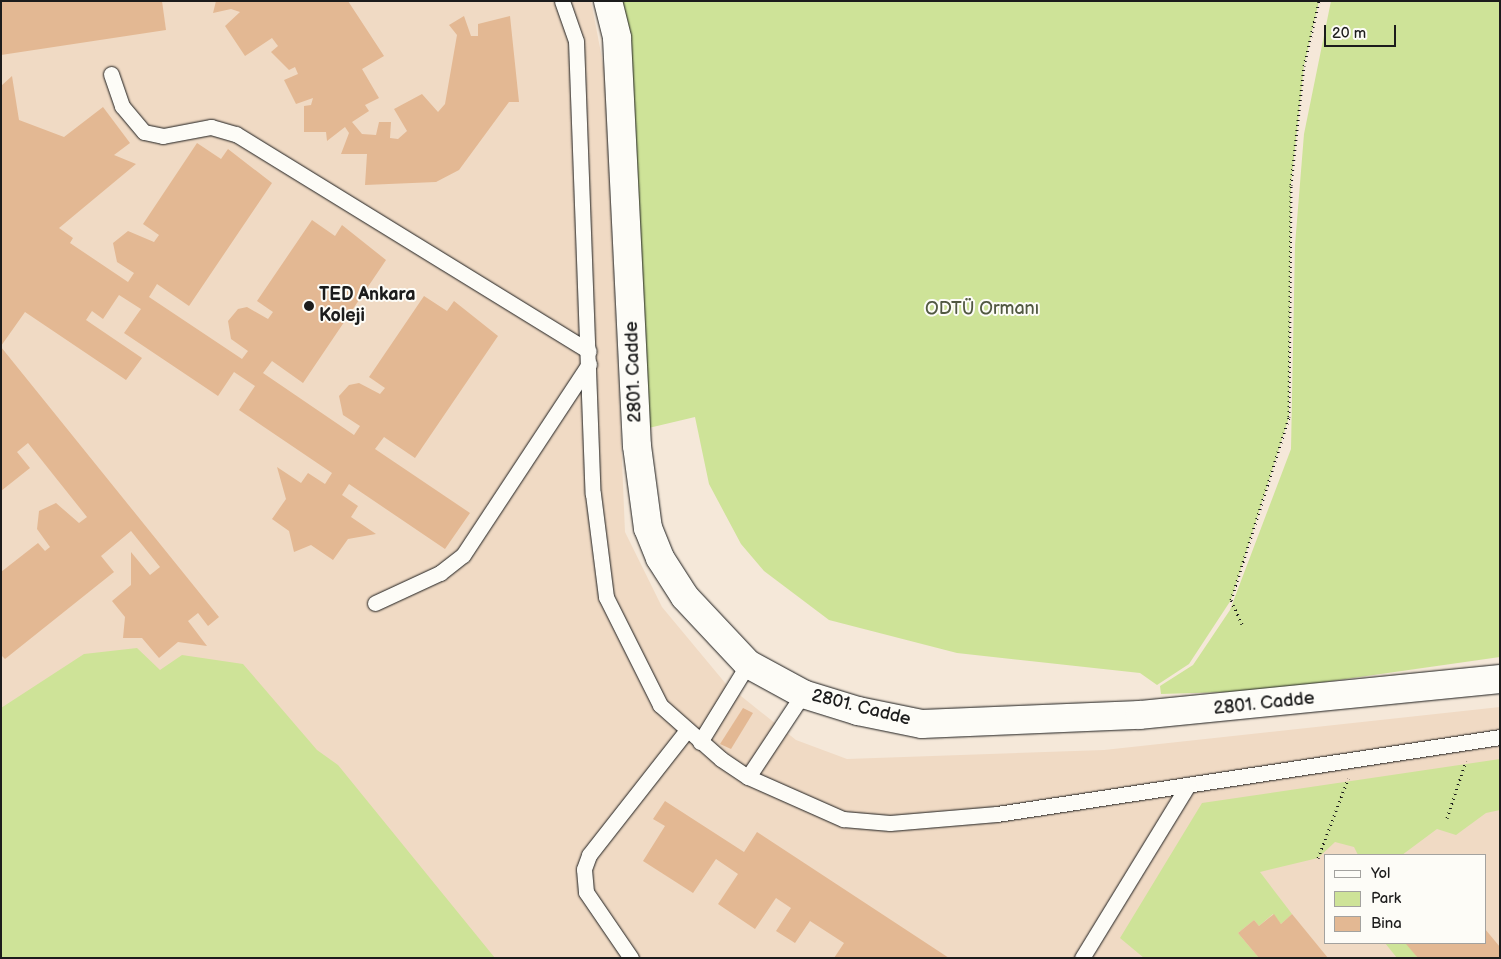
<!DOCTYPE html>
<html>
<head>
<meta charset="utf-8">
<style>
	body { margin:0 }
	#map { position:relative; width:1501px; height:959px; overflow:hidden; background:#f5e8d9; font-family:"Balsamiq Sans",sans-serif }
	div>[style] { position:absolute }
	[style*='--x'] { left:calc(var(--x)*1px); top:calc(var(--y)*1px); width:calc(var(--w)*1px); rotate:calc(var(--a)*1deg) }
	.built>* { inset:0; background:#f0dac4 }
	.green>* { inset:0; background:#cee398 }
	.building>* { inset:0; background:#e3b893 }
	.path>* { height:3px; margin-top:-1.5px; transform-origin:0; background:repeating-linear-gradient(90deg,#1c1c1c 0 1px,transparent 0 5px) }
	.roads { filter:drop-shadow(0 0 1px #1c1c1c) drop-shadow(0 0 1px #1c1c1c) }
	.service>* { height:15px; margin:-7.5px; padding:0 7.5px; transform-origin:7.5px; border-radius:7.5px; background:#fdfcf7 }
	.minor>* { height:28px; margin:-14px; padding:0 14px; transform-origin:14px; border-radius:14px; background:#fdfcf7 }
	.dots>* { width:14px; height:14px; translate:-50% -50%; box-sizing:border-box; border:2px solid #fdfcf7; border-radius:50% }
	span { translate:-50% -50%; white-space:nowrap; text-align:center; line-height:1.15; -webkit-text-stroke:4px #fdfcf7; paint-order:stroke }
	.poi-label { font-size:18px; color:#1c1c1c; font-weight:700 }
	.left { translate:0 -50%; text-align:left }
	.park-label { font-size:18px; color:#515841 }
	.street-label { font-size:18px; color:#1c1c1c }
	.frame { position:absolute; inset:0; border:2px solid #1c1c1c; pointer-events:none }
	.legend { position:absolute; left:1324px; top:854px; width:162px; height:90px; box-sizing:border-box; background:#fdfcf7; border:1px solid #a3a29f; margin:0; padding:6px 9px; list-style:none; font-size:15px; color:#1c1c1c }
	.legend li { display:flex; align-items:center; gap:10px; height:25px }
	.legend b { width:25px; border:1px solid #a3a29f }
	.scale { position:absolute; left:1324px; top:25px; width:72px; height:22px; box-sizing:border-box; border:2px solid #1c1c1c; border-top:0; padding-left:6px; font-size:15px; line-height:18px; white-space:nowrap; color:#1c1c1c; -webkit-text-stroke:4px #fdfcf7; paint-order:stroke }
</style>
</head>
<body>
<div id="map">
	<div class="built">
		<div style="clip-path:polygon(evenodd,1px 1px,591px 1px,606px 79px,625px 532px,662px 607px,726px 684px,796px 740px,847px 759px,1104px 750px,1500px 707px,1500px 958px,1px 958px,1px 1px,1325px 855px,1485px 855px,1485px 943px,1325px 943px,1325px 855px)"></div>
	</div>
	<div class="green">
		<div style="clip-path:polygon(608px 1px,1319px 1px,1304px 66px,1291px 185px,1289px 417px,1231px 600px,1189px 664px,1157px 685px,1140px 673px,957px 653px,829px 620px,764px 571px,741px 544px,709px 484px,695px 417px,636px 431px)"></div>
		<div style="clip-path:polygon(1331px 1px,1500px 1px,1500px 657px,1261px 691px,1161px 694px,1160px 686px,1193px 665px,1230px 610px,1291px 449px,1295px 245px,1304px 134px)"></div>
		<div style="clip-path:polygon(137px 648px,160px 670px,182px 655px,243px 664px,317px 750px,338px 765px,495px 958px,1px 958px,1px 708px,84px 654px)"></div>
		<div style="clip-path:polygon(1500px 759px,1500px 810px,1486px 813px,1456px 835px,1437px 829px,1402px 855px,1358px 855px,1354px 847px,1335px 842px,1318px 858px,1260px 872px,1292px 914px,1281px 924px,1273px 914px,1259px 926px,1254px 920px,1238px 933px,1259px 958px,1144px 958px,1120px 938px,1202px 803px)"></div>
		<div style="clip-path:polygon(1385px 943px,1407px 943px,1418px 958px,1397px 958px)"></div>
	</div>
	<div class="building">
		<div style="clip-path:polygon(1px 1px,162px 1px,166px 30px,1px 55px)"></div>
		<div style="clip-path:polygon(216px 1px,348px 1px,384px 56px,362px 69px,379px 98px,365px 105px,369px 111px,352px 122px,362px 134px,376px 135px,379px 122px,391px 122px,390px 138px,398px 139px,407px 131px,394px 109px,422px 94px,438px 112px,445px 104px,457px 35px,449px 25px,464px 16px,471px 36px,478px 36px,478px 24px,510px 16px,519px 102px,509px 102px,459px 170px,436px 182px,365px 185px,367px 154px,341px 154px,349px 133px,345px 127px,327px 141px,326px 132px,304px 132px,304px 106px,311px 105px,313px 98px,296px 104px,284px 80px,298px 74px,295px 67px,289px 70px,271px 52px,278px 46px,272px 38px,245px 56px,225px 26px,240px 12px,231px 9px,213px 13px)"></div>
		<div style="clip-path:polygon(12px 76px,19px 120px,64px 137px,103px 107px,130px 143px,114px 155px,136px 164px,59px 228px,73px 238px,70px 243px,128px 282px,134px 273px,117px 262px,113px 243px,128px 231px,154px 242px,159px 235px,143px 224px,197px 143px,221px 159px,228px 149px,272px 183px,189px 306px,157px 284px,149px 297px,242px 359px,248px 351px,231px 339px,228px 321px,238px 309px,247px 307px,268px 319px,273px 312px,257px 301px,312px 220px,335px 236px,342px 225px,386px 260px,303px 383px,272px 361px,263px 373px,354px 435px,360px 426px,343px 415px,339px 396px,349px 385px,359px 383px,380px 394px,385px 388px,369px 377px,424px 296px,447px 311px,454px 301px,498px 336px,415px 458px,384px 437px,375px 449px,470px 513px,445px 549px,349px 484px,342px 495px,358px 506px,351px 517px,376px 534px,348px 539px,333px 560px,311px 545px,294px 552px,289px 531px,272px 519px,286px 499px,277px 467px,301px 483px,308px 473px,325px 484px,332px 473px,239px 410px,255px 386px,234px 372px,218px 396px,124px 333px,141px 309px,119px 295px,103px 319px,92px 311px,86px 320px,142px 358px,126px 380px,25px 312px,1px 346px,1px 86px)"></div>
		<div style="clip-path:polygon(1px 347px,219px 617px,208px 626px,198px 613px,188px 621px,207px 646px,178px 642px,159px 658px,142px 638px,123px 638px,125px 617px,112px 601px,131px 585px,131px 552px,150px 575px,160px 567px,131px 531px,101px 556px,114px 572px,5px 659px,1px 655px,1px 572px,38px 543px,45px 551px,50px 547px,37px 529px,39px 511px,56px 503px,79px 523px,87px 517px,28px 443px,17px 452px,30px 468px,1px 491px)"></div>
		<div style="clip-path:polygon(743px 708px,753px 713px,731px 749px,720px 744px)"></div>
		<div style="clip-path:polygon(665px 801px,744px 852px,757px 832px,949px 958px,834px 958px,844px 943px,810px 921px,795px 943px,776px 931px,791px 908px,776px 898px,755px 929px,718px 904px,738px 874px,716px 859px,693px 893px,643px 861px,665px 826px,653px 819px)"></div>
		<div style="clip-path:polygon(1274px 914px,1281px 924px,1292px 914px,1328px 958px,1259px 958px,1238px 933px,1254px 920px,1259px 926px)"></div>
		<div style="clip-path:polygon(1485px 929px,1500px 947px,1500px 958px,1418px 958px,1406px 944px,1485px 943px)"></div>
	</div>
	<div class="path">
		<div style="--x:1242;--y:624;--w:26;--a:-115"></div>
		<div style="--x:1231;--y:600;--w:192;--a:-72.4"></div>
		<div style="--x:1289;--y:417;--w:232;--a:-89.5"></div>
		<div style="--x:1291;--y:185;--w:120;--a:-83.8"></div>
		<div style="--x:1304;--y:66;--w:67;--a:-77"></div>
		<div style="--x:1447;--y:818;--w:60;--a:-71.6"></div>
		<div style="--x:1318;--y:858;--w:85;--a:-69.2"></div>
	</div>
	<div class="roads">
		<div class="service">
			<div style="--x:562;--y:1;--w:42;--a:70.7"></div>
			<div style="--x:576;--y:41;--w:453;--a:87.9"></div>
			<div style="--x:593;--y:494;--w:104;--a:82.8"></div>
			<div style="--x:606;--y:597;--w:121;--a:63.4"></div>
			<div style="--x:660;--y:705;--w:81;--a:41.5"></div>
			<div style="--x:721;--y:759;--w:32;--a:34"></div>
			<div style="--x:748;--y:777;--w:104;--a:23.9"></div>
			<div style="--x:843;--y:819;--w:47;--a:4.9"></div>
			<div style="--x:890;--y:823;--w:107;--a:-4.8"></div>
			<div style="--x:997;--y:814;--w:509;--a:-8.7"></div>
			<div style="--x:111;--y:74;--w:34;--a:71"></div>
			<div style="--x:122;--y:106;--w:34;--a:50"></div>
			<div style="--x:144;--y:132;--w:19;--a:12"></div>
			<div style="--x:163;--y:136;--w:49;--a:-10.6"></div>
			<div style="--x:211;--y:127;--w:26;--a:16"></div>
			<div style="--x:236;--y:134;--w:414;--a:31.6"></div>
			<div style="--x:375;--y:603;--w:72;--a:-24.8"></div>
			<div style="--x:440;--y:573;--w:29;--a:-38"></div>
			<div style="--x:463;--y:555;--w:229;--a:-56.6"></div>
			<div style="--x:700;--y:742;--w:92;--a:-58.4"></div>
			<div style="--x:748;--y:777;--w:100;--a:-56.5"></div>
			<div style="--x:631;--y:958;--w:80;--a:-124.3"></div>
			<div style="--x:586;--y:892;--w:23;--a:-95"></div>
			<div style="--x:584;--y:869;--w:15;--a:-70"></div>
			<div style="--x:589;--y:855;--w:159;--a:-51.9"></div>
			<div style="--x:1082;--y:958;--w:203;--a:-58.5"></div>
		</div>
		<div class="minor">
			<div style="--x:608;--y:1;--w:38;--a:76"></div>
			<div style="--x:617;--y:38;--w:408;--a:87.2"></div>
			<div style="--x:637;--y:446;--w:83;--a:82.4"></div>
			<div style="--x:648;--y:528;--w:32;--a:68"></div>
			<div style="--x:660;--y:558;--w:46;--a:57.3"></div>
			<div style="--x:685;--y:597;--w:92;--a:46.8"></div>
			<div style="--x:748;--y:664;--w:63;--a:28.6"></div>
			<div style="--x:803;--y:694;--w:58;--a:17.2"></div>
			<div style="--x:858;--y:711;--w:65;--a:11.5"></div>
			<div style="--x:922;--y:724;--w:218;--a:-2.4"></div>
			<div style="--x:1140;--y:715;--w:362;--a:-5.7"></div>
		</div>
	</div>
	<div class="dots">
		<div style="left:309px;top:306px;background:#1c1c1c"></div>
	</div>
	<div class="poi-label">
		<span class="left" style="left:319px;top:306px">TED Ankara<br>Koleji</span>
	</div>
	<div class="park-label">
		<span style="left:982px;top:309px">ODTÜ Ormanı</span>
	</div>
	<div class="street-label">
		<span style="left:634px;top:372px;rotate:-92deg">2801. Cadde</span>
		<span style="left:1264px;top:704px;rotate:-6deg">2801. Cadde</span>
		<span style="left:861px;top:708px;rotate:14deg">2801. Cadde</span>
	</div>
	<div class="frame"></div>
	<ul class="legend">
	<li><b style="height:6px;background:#fdfcf7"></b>Yol</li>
	<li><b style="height:14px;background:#cee398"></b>Park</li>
	<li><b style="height:14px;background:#e3b893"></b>Bina</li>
	</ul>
	<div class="scale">20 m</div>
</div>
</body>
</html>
